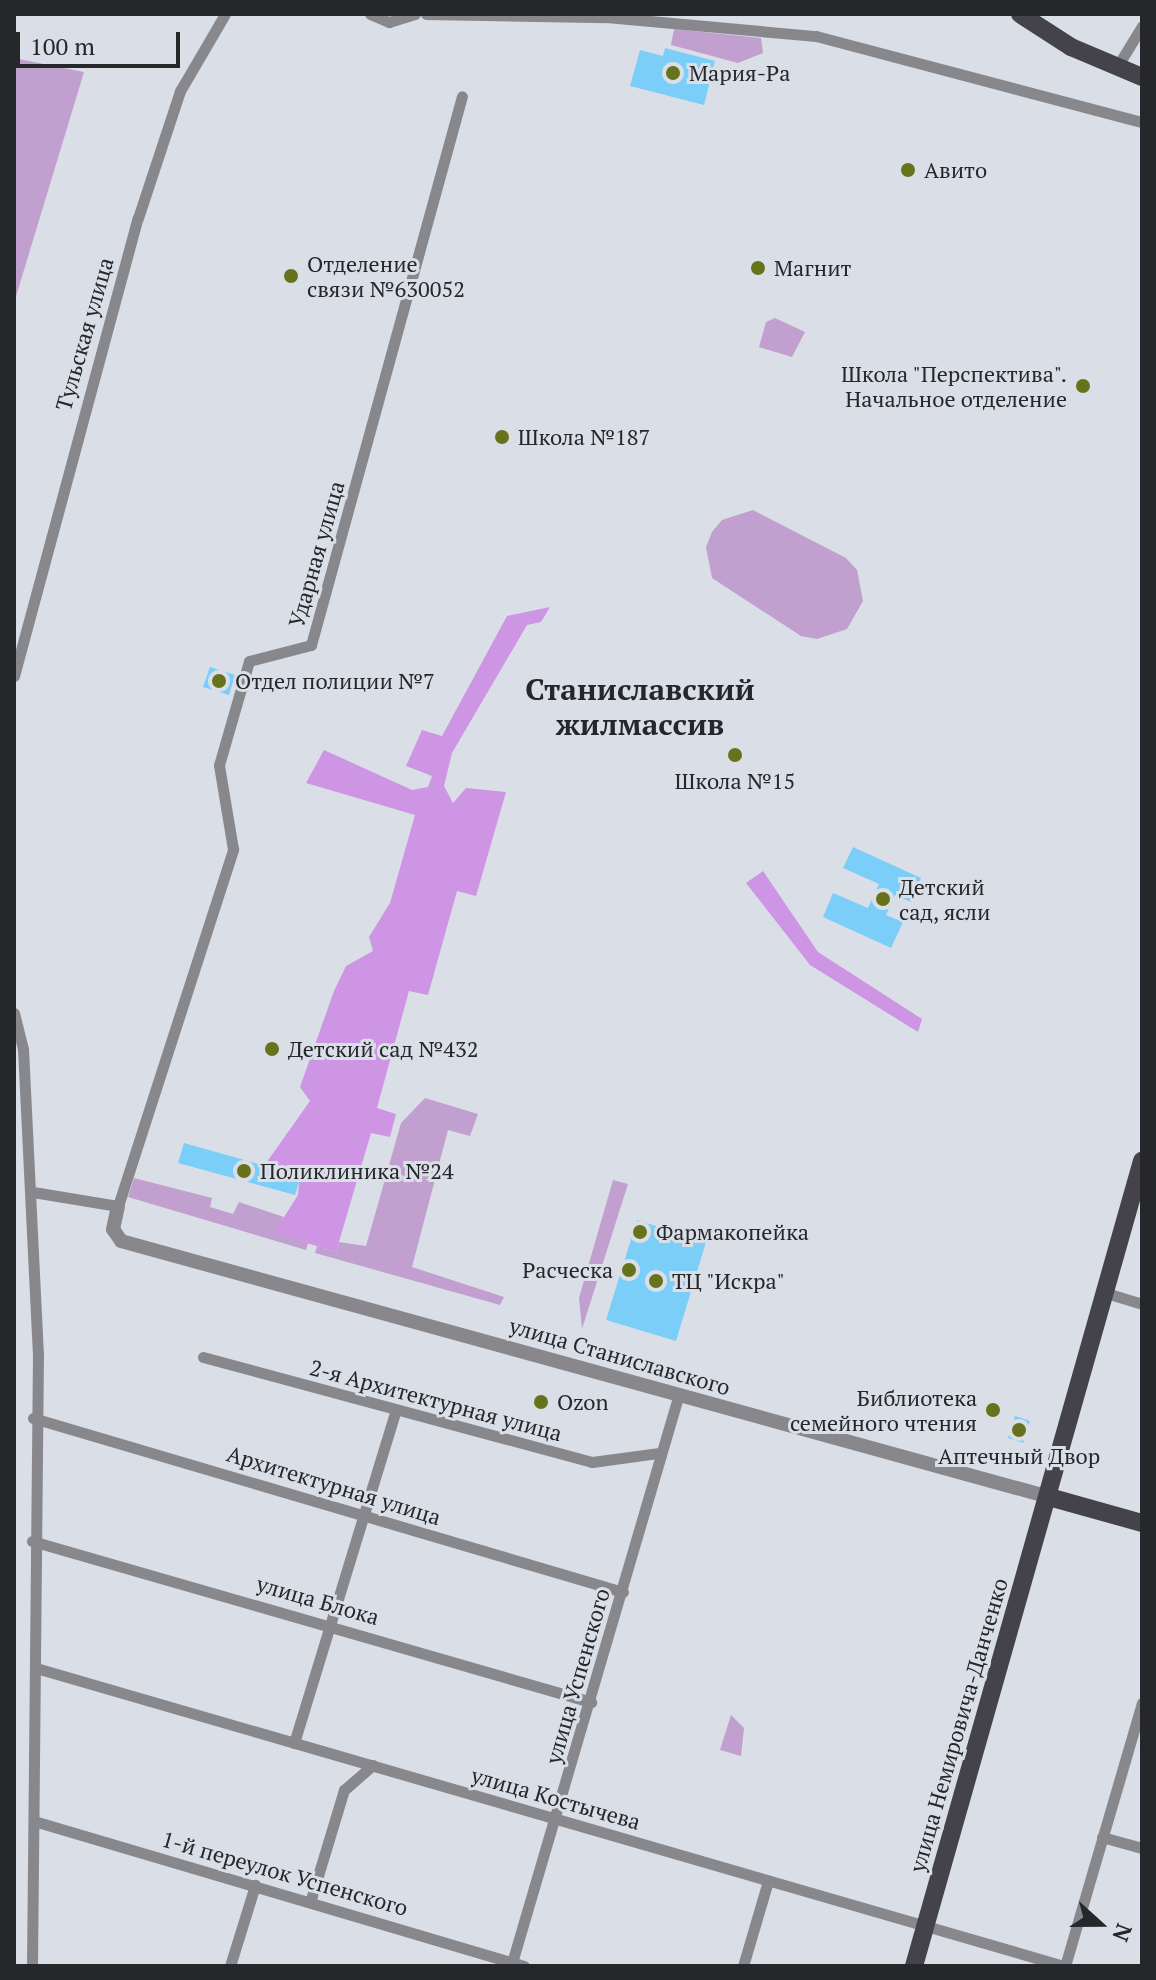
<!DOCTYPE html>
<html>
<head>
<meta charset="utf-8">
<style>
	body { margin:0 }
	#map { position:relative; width:1156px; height:1980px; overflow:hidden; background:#dadfe7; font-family:"PT Serif",serif }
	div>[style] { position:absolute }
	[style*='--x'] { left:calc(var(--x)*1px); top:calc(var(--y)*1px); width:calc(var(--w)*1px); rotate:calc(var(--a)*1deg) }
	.green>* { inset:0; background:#c19fce }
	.forest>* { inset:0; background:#cd95e3 }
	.building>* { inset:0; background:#7bcef7 }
	.minor>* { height:11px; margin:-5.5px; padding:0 5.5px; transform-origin:5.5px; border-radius:5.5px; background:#88888c }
	.tertiary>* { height:14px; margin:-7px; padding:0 7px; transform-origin:7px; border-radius:7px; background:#88888c }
	.primary>* { height:18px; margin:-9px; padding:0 9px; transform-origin:9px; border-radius:9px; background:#434349 }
	.dots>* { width:22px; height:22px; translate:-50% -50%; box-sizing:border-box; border:4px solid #dadfe7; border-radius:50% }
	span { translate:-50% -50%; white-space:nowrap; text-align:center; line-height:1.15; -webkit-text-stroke:6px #dadfe7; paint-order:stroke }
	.poi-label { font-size:22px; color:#25272a }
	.left { translate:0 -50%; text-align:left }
	.right { translate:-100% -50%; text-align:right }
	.street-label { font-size:22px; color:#25272a }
	.district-label { font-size:30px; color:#25272a; font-weight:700 }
	.frame { position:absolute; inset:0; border:16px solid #25272a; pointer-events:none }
	.north { position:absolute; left:1060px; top:1884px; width:80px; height:80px; -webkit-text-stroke:6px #dadfe7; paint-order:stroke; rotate:111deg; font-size:22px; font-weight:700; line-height:32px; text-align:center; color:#25272a }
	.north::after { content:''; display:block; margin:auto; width:28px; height:36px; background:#25272a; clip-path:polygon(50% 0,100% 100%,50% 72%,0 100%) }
	.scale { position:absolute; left:16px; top:32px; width:164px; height:36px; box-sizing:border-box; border:4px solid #25272a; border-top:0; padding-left:10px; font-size:24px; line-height:28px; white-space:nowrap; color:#25272a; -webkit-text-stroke:6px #dadfe7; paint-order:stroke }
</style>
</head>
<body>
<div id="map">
	<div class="green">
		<div style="clip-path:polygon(674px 29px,761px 38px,763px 53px,738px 63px,671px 45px)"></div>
		<div style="clip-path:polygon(14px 58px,84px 72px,14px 303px)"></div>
		<div style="clip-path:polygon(775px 318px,805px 332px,792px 357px,759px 347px,766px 322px)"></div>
		<div style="clip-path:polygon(753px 510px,846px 558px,857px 570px,863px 601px,847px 629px,817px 639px,801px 636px,712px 578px,706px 547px,712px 532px,722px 520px)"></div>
		<div style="clip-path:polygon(425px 1098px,478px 1114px,470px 1136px,448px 1130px,412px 1267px,504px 1297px,500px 1305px,315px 1253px,317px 1246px,336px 1252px,339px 1242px,366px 1246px,401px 1123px)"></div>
		<div style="clip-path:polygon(134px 1178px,212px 1198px,210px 1207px,233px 1214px,239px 1202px,284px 1217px,275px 1233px,308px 1243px,306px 1250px,128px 1197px)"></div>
		<div style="clip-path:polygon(613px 1180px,628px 1184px,582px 1329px,579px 1298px)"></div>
		<div style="clip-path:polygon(731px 1715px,744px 1728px,741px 1756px,720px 1750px)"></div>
	</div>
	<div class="forest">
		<div style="clip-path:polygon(550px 607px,541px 622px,527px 625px,452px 753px,444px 786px,453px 803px,466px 788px,506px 792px,476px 896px,457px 891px,428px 995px,409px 991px,377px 1108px,396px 1114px,390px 1137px,371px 1133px,336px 1252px,274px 1233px,298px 1195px,300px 1176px,264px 1166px,310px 1101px,300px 1087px,334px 991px,346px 966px,373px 951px,369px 937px,390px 903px,415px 815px,306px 783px,324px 750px,412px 790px,428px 787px,432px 776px,406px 766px,422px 730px,442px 736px,507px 616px)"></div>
		<div style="clip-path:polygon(763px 871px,818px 952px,922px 1019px,918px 1032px,810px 965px,746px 883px)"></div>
	</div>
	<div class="building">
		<div style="clip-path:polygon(665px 48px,715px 61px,704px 105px,630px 86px,640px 50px,663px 56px)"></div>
		<div style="clip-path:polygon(210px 667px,235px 675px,229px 695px,203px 687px)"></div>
		<div style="clip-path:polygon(853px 847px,921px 878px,911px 902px,895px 895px,886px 915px,903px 922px,891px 948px,823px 917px,833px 893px,868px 908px,879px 884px,843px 868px)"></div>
		<div style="clip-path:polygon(184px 1143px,301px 1176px,295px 1195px,178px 1163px)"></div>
		<div style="clip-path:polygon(637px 1220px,706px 1242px,676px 1341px,606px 1320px)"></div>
		<div style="clip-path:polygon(1015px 1416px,1030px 1421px,1023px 1443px,1008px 1438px)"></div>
	</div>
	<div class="minor">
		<div style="--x:370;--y:14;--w:21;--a:23"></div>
		<div style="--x:389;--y:22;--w:27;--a:-17"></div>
		<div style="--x:426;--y:14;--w:180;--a:1"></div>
		<div style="--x:606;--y:17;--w:211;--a:5.2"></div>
		<div style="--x:816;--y:36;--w:337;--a:14.8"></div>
		<div style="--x:1117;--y:67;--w:48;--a:-58.6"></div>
		<div style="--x:14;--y:676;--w:474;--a:-74.9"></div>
		<div style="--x:138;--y:218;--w:134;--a:-71.7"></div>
		<div style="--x:180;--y:91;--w:89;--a:-59.7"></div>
		<div style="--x:14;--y:1013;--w:37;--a:76"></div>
		<div style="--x:23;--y:1049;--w:304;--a:87.2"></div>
		<div style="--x:38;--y:1353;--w:613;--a:90.56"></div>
		<div style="--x:33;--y:1192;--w:86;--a:9.4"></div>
		<div style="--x:118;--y:1206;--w:375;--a:-72.1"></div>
		<div style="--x:233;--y:849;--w:85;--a:-99.5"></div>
		<div style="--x:219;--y:765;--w:108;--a:-73.9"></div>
		<div style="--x:249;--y:661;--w:64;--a:-14.5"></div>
		<div style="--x:311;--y:645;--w:569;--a:-74.62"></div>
		<div style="--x:1106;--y:1293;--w:38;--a:17"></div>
		<div style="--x:203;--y:1357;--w:403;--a:15.1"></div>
		<div style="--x:592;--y:1462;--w:68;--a:-7.7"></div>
		<div style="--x:33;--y:1418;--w:615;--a:16.43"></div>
		<div style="--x:32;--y:1541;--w:582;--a:16.07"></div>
		<div style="--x:36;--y:1668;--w:1070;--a:16.17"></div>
		<div style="--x:294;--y:1743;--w:345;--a:-73"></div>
		<div style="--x:34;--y:1821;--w:511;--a:16.48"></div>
		<div style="--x:1102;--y:1837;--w:41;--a:15.4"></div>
		<div style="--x:311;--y:1899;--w:114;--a:-73.2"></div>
		<div style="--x:344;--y:1790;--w:38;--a:-41"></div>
		<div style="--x:230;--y:1966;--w:85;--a:-72.8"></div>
		<div style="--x:511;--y:1966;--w:593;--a:-73.64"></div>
		<div style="--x:743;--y:1966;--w:89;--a:-73.6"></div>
		<div style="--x:1065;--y:1966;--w:274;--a:-73.7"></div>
	</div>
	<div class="tertiary">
		<div style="--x:118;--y:1206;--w:24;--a:102"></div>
		<div style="--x:113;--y:1229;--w:14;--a:56"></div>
		<div style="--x:121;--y:1241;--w:963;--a:15.42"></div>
	</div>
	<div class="primary">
		<div style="--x:1020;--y:14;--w:61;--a:32.9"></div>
		<div style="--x:1071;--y:47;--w:77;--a:22.9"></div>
		<div style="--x:1049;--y:1497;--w:97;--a:15.6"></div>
		<div style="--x:914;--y:1966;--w:837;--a:-74.19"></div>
	</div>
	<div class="dots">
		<div style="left:673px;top:73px;background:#67721d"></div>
		<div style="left:908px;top:170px;background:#67721d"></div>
		<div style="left:758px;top:268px;background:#67721d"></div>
		<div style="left:291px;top:276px;background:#67721d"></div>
		<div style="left:1083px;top:386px;background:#67721d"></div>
		<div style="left:502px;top:437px;background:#67721d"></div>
		<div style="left:219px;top:681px;background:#67721d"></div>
		<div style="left:735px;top:755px;background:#67721d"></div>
		<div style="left:883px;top:899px;background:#67721d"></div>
		<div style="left:272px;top:1049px;background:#67721d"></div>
		<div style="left:244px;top:1171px;background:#67721d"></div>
		<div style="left:640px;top:1232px;background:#67721d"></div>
		<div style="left:629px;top:1270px;background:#67721d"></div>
		<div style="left:656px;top:1281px;background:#67721d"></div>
		<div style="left:541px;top:1402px;background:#67721d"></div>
		<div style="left:993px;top:1410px;background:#67721d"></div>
		<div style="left:1019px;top:1430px;background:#67721d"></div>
	</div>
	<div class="poi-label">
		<span class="left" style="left:689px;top:73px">Мария-Ра</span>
		<span class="left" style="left:924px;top:170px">Авито</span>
		<span class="left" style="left:307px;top:276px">Отделение<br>связи №630052</span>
		<span class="left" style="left:774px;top:268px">Магнит</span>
		<span class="right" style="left:1067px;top:386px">Школа "Перспектива".<br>Начальное отделение</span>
		<span class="left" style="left:518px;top:437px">Школа №187</span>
		<span class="left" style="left:235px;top:681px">Отдел полиции №7</span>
		<span style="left:735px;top:781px">Школа №15</span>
		<span class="left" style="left:899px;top:899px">Детский<br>сад, ясли</span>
		<span class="left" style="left:288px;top:1049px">Детский сад №432</span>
		<span class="left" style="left:260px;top:1171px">Поликлиника №24</span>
		<span class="left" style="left:656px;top:1232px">Фармакопейка</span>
		<span class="right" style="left:613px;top:1270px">Расческа</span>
		<span class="left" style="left:672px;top:1281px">ТЦ "Искра"</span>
		<span class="right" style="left:977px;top:1410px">Библиотека<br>семейного чтения</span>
		<span class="left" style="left:557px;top:1402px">Ozon</span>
		<span style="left:1019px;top:1456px">Аптечный Двор</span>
	</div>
	<div class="street-label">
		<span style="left:84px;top:334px;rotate:-74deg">Тульская улица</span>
		<span style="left:316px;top:554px;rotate:-74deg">Ударная улица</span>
		<span style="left:620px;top:1356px;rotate:16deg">улица Станиславского</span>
		<span style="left:436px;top:1400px;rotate:15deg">2-я Архитектурная улица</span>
		<span style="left:334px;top:1485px;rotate:17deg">Архитектурная улица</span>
		<span style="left:318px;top:1600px;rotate:16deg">улица Блока</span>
		<span style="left:577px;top:1676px;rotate:-74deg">улица Успенского</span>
		<span style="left:958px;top:1725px;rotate:-74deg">улица Немировича-Данченко</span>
		<span style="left:556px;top:1798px;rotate:16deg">улица Костычева</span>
		<span style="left:285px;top:1873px;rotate:16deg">1-й переулок Успенского</span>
	</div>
	<div class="district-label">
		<span style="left:640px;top:706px">Станиславский<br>жилмассив</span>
	</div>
	<div class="frame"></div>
	<div class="north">N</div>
	<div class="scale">100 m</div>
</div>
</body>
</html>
